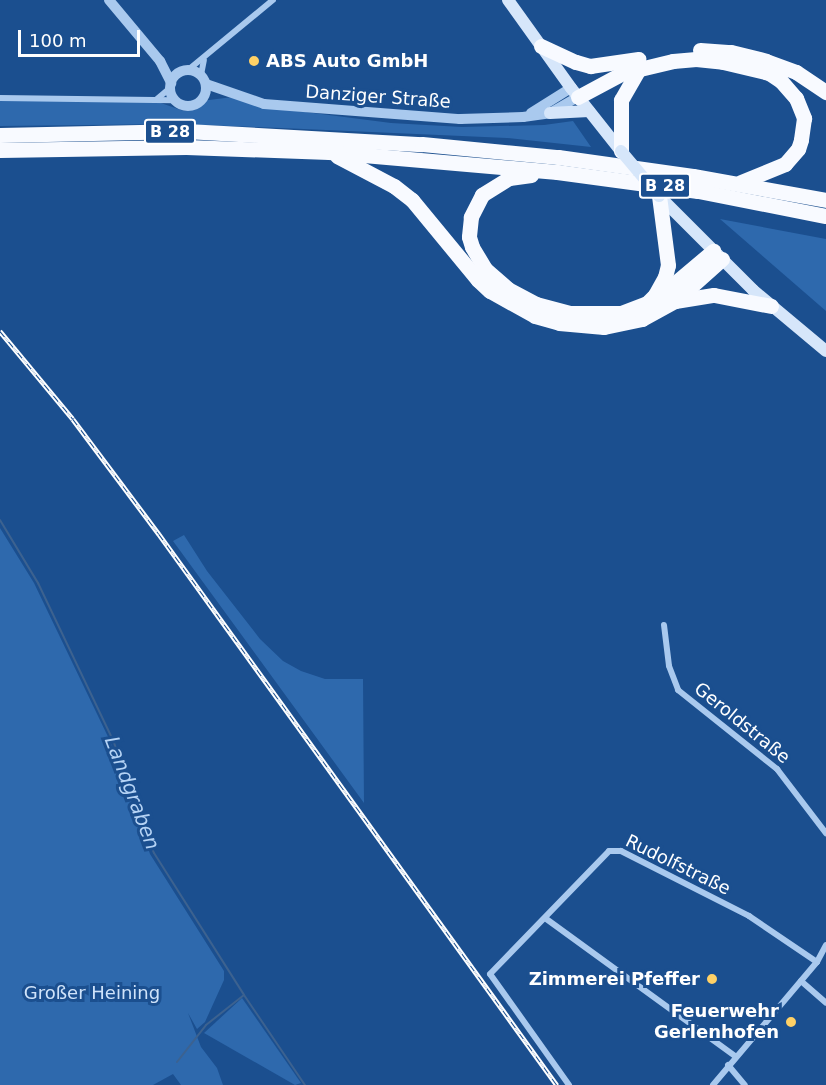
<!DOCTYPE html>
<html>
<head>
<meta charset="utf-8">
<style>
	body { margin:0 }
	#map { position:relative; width:826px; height:1085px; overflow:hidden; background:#1b4f8f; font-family:"DejaVu Sans",sans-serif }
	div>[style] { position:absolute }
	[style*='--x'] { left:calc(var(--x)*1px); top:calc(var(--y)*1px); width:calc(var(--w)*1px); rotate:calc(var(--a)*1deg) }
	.green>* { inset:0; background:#2e69ad }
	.stream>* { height:2px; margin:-1px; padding:0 1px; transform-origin:1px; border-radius:1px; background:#3c6290 }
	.minor>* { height:6px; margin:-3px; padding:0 3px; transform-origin:3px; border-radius:3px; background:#a9c9ee }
	.tertiary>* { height:10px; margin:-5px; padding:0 5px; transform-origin:5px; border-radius:5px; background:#a9c9ee }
	.tertiary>.ring { margin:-5px; padding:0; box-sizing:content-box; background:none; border:10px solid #a9c9ee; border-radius:50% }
	.secondary>* { height:12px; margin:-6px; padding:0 6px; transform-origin:6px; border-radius:6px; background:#d6e6fa }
	.trunk>* { height:15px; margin:-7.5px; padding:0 7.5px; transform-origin:7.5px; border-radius:7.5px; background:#f8faff }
	.rail>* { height:4.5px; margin-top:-2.25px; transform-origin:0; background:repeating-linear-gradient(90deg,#1b4f8f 0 7px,#fff 0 14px); box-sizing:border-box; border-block:2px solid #fff }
	.secondary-bridge>* { height:12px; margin:-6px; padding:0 6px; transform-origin:6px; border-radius:6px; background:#d6e6fa }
	.dots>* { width:16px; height:16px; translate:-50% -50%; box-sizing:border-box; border:3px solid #1b4f8f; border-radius:50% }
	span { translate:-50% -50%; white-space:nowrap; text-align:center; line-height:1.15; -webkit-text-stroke:6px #1b4f8f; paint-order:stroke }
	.shield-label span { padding:2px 4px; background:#1b4f8f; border:2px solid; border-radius:4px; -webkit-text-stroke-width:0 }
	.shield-label { font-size:16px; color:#fff; font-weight:700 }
	.poi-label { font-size:18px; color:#fff; font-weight:700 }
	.left { translate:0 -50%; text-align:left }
	.right { translate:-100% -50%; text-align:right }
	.street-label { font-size:18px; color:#fff }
	.park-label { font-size:18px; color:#cfe3fa }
	.water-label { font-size:20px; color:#b5d3f5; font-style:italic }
	.scale { position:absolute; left:18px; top:30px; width:122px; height:27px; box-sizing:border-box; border:3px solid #fff; border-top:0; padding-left:8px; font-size:18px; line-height:21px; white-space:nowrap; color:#fff; -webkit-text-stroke:4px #1b4f8f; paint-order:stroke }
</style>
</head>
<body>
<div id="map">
	<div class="green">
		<div style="clip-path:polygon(233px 97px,259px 106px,391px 123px,462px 127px,544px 125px,573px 121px,591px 147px,507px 138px,281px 128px,175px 124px,0 126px,0 100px,158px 102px,184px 111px,191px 109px,201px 101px)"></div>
		<div style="clip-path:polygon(720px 219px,826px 239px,826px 311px)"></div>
		<div style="clip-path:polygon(0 528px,34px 583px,111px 743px,150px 854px,224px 971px,224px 980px,205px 1022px,197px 1029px,188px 1013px,201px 1047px,217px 1068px,223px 1085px,181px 1085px,173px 1074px,153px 1085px,0 1085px)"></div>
		<div style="clip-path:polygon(184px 535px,207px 571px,260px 639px,283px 661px,301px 671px,325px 679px,363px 679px,364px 803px,173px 541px)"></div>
		<div style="clip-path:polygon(242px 998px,301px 1083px,295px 1085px,204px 1033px)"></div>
	</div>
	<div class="stream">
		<div style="--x:0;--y:520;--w:74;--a:58.9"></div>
		<div style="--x:38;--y:583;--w:174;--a:64.5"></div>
		<div style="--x:113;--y:740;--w:120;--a:70.1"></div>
		<div style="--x:154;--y:853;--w:168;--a:57.6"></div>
		<div style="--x:244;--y:995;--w:109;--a:55.9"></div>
		<div style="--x:177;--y:1062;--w:47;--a:-51.9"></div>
		<div style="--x:206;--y:1025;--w:48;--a:-38.3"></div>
	</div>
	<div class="minor">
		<div style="--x:188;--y:70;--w:110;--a:-39.5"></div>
		<div style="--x:201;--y:75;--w:15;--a:-79"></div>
		<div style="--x:0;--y:98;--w:174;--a:0.7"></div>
		<div style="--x:157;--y:99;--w:17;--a:-40"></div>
		<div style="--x:664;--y:625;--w:41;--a:83"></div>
		<div style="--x:669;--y:666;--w:26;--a:69"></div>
		<div style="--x:678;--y:690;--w:127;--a:38.6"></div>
		<div style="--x:777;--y:769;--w:81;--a:52.6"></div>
		<div style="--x:545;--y:918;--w:235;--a:36"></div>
		<div style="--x:801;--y:981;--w:33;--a:41"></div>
		<div style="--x:728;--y:1065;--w:26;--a:50"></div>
		<div style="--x:569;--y:1085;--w:136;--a:-125.4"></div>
		<div style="--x:490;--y:974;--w:171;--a:-45.9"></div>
		<div style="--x:609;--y:851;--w:12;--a:0"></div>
		<div style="--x:621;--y:851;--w:144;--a:26.9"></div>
		<div style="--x:749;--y:916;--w:82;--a:34.1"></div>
		<div style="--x:713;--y:1085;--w:161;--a:-49.8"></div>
		<div style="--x:817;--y:962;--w:19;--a:-62"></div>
	</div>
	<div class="tertiary">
		<div style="--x:109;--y:0;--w:80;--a:50.1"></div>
		<div style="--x:160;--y:61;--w:25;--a:63"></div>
		<div class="ring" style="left:170px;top:70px;width:26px;height:26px"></div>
		<div style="--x:206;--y:84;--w:61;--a:19"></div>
		<div style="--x:264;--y:104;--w:197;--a:4.4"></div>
		<div style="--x:460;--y:119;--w:63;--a:-1.8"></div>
		<div style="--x:523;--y:117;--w:27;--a:-8"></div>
		<div style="--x:550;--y:113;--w:32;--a:-30"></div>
		<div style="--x:531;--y:113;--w:47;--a:-32"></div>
	</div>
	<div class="secondary">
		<div style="--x:508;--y:0;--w:108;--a:54.4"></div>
		<div style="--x:571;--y:88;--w:80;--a:51.6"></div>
		<div style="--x:550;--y:113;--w:39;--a:-3"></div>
		<div style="--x:659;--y:196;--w:133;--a:45"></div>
		<div style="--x:753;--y:290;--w:95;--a:39.9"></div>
	</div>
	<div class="trunk">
		<div style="--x:541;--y:46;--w:38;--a:25"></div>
		<div style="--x:576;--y:62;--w:15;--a:16"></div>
		<div style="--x:590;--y:66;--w:49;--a:-8.3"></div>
		<div style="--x:700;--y:50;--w:31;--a:4"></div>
		<div style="--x:731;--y:52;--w:36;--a:14"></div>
		<div style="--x:766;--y:61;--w:32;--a:20"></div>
		<div style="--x:796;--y:72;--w:36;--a:34"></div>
		<div style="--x:578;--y:97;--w:51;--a:-28.1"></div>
		<div style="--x:623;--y:73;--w:51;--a:-13.5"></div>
		<div style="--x:673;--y:61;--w:23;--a:-5"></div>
		<div style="--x:696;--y:59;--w:27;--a:6"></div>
		<div style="--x:723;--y:62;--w:47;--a:13.4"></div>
		<div style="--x:769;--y:73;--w:14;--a:34"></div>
		<div style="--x:781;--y:81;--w:23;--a:49"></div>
		<div style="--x:796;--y:98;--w:22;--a:68"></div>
		<div style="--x:804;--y:118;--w:22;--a:98"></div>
		<div style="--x:801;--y:140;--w:9;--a:108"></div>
		<div style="--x:798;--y:149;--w:20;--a:131"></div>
		<div style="--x:785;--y:164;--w:48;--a:157.8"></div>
		<div style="--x:0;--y:135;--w:186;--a:-1.2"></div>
		<div style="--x:186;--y:131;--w:236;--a:3.2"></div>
		<div style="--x:422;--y:144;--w:137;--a:5.5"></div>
		<div style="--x:558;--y:157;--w:136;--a:8"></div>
		<div style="--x:693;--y:176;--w:135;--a:10.2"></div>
		<div style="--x:0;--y:150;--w:186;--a:-0.9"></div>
		<div style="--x:186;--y:147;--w:143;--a:2"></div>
		<div style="--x:329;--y:152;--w:229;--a:5"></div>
		<div style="--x:557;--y:172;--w:142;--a:7.7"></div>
		<div style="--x:698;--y:191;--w:130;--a:11.1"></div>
		<div style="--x:621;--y:151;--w:51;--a:-90"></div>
		<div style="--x:621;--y:100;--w:36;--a:-60"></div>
		<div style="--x:337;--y:156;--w:64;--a:27.8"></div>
		<div style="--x:394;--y:186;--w:23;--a:38"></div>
		<div style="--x:412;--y:200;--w:104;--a:50.5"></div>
		<div style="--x:478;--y:280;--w:16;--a:43"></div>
		<div style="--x:490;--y:291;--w:51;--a:29.1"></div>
		<div style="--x:535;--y:316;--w:25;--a:16"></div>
		<div style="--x:559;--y:323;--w:45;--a:5.1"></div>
		<div style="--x:604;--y:327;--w:39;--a:-12"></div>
		<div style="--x:642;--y:319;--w:38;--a:-29"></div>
		<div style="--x:675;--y:301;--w:63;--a:-41.8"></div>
		<div style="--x:531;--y:175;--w:22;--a:172"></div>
		<div style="--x:509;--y:178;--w:32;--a:148"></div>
		<div style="--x:482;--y:195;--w:25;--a:117"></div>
		<div style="--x:471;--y:217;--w:20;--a:96"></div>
		<div style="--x:469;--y:237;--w:10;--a:73"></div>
		<div style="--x:472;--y:247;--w:26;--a:59"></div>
		<div style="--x:485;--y:269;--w:30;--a:41"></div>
		<div style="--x:508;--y:289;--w:32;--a:28"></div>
		<div style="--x:536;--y:304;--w:35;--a:15"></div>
		<div style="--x:570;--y:313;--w:51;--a:0"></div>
		<div style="--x:621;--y:313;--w:28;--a:-21"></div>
		<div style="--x:647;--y:303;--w:11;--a:-45"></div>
		<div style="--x:655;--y:295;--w:21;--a:-61"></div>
		<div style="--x:665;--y:277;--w:12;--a:-76"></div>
		<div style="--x:668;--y:265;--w:70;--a:-97.4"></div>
		<div style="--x:656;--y:299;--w:75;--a:-40.1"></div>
		<div style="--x:675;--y:301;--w:39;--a:-9"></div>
		<div style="--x:714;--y:295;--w:58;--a:10.9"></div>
	</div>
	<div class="rail">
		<div style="--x:0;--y:331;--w:114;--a:50.3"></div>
		<div style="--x:73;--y:419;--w:144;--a:53.2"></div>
		<div style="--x:159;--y:534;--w:680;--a:54.16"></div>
	</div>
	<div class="secondary-bridge">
		<div style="--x:621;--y:151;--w:59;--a:49.8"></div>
	</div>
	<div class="dots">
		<div style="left:254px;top:61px;background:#ffd166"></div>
		<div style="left:712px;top:979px;background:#ffd166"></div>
		<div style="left:791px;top:1022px;background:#ffd166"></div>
	</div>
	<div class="shield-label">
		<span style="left:170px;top:132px">B 28</span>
		<span style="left:665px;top:186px">B 28</span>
	</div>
	<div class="poi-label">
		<span class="left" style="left:266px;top:61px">ABS Auto GmbH</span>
		<span class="right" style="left:700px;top:979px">Zimmerei Pfeffer</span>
		<span class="right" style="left:779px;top:1022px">Feuerwehr<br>Gerlenhofen</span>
	</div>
	<div class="street-label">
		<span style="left:378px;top:97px;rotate:4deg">Danziger Straße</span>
		<span style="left:742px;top:723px;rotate:39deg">Geroldstraße</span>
		<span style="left:678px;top:865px;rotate:26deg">Rudolfstraße</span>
	</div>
	<div class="park-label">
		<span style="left:92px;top:993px">Großer Heining</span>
	</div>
	<div class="water-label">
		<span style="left:132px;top:793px;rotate:69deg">Landgraben</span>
	</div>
	<div class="scale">100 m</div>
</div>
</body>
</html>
